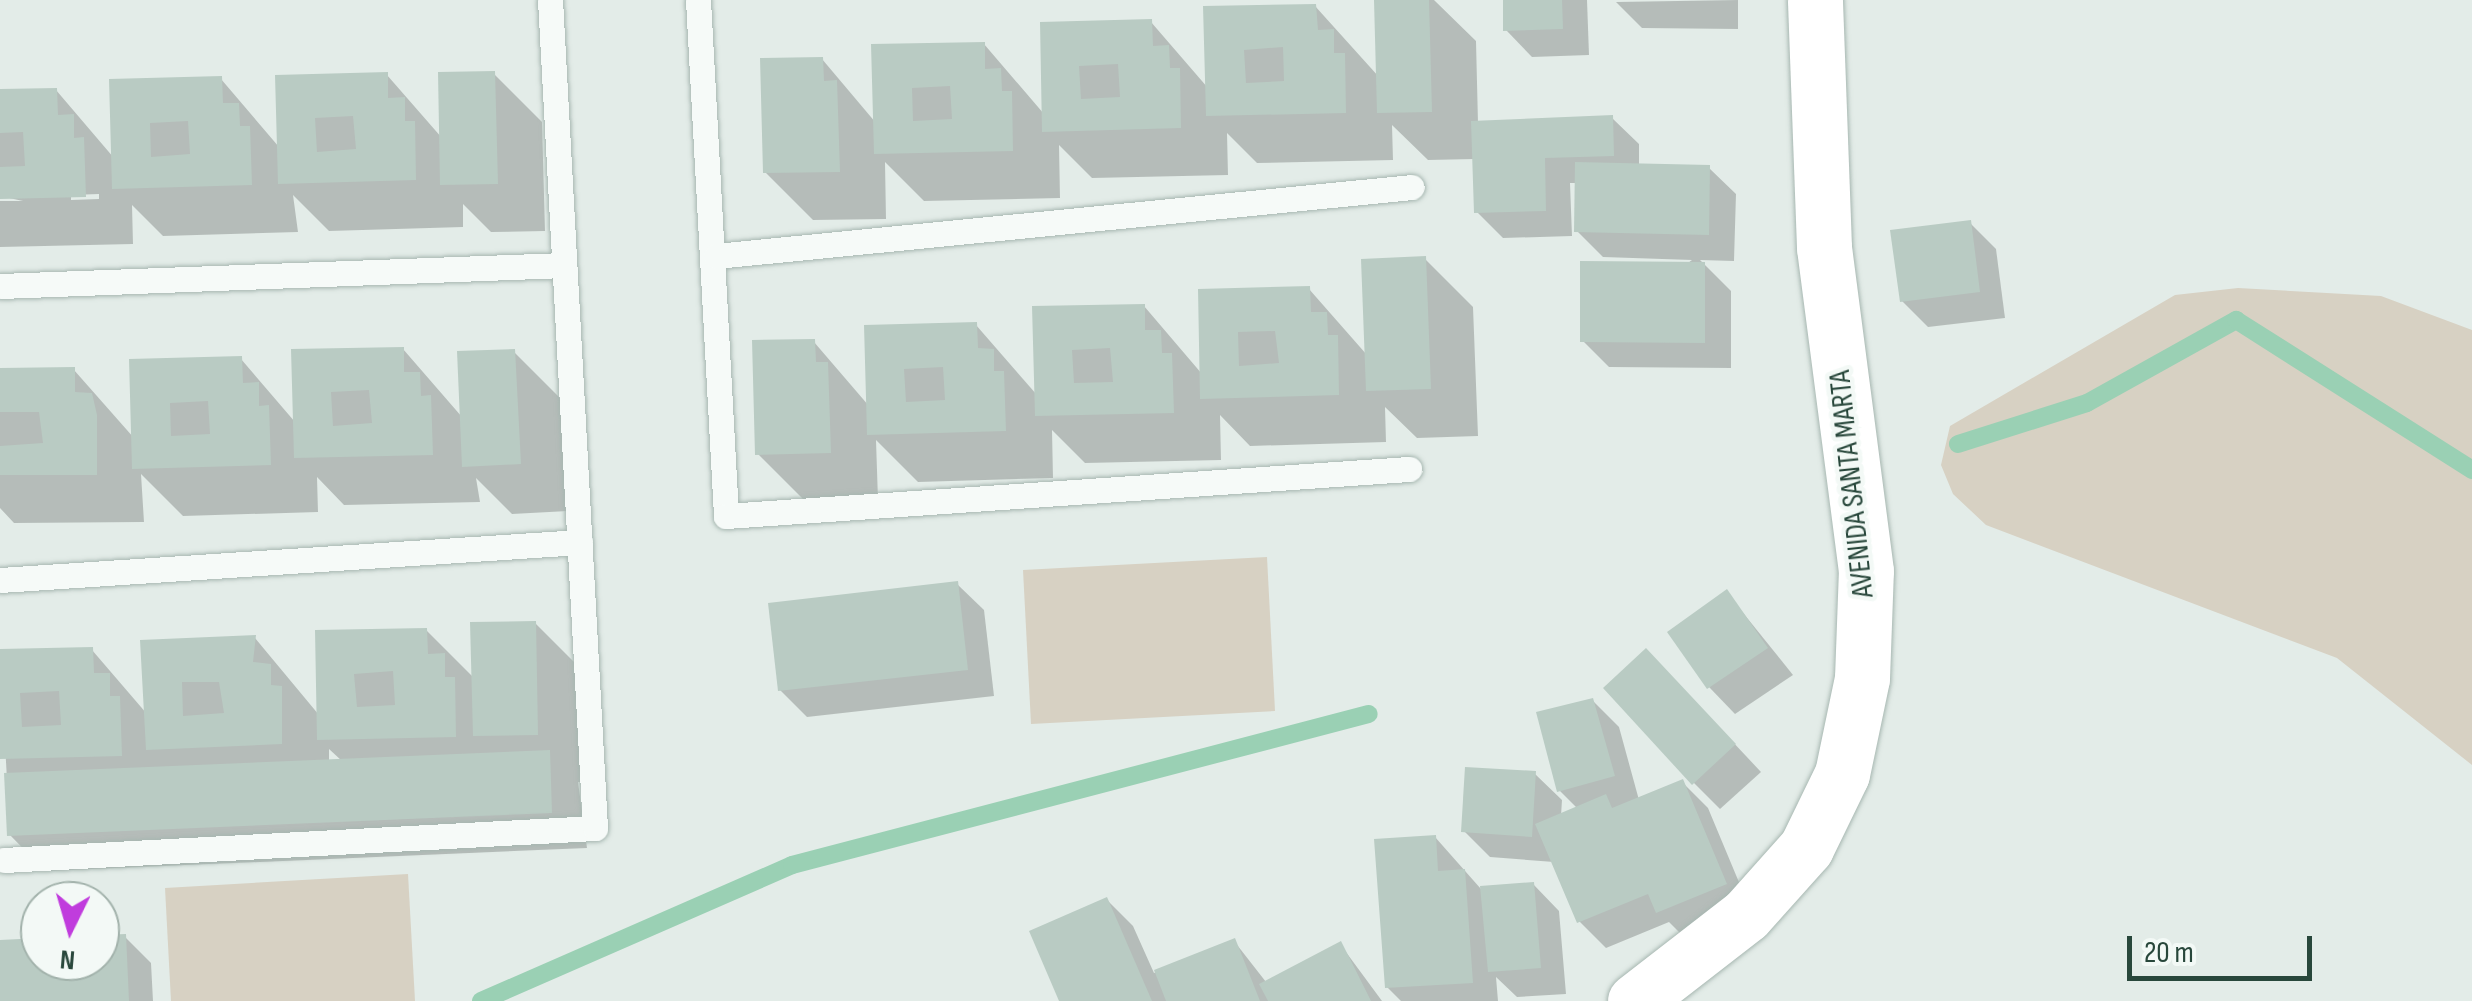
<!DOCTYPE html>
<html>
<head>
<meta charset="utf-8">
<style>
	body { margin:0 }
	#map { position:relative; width:2472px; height:1001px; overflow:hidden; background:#e3ece8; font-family:"Sofia Sans Condensed",sans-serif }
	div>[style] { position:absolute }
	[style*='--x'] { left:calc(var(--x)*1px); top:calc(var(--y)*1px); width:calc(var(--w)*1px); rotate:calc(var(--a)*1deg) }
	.green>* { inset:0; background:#d7d1c3 }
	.shadow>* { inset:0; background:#0003 }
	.stream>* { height:18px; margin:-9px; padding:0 9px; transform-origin:9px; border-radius:9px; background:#9ad0b4 }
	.building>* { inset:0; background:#b9cbc3 }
	.roads { filter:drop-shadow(0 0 2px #a7b7b1) drop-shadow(0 0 2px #a7b7b1) }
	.lane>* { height:25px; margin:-12.5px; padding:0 12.5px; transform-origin:12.5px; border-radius:12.5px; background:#f6faf8 }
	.secondary>* { height:55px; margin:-27.5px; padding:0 27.5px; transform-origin:27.5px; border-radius:27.5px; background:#fff }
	span { translate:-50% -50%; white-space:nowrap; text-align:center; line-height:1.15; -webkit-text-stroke:9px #f3f9f6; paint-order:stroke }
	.street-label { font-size:30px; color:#28473b }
	.north { position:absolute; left:20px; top:881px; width:100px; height:100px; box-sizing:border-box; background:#f3f9f6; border:2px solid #a2b2ab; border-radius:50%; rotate:185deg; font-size:28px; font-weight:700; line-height:40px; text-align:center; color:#28473b }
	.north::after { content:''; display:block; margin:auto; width:35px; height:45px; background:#c03cdd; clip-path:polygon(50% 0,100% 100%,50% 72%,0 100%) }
	.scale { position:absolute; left:2127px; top:936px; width:185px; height:45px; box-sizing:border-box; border:5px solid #28473b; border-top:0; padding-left:12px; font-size:30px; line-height:35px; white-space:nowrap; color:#28473b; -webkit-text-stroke:8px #f3f9f6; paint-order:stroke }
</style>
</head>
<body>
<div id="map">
	<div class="green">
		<div style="clip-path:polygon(2238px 288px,2381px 296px,2472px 330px,2472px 765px,2337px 658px,1986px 525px,1953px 494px,1941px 465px,1950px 426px,2175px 295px)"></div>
		<div style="clip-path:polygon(1267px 557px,1275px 711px,1031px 724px,1023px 570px)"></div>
		<div style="clip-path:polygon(408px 874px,415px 1001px,171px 1001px,165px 888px)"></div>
	</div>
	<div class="shadow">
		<div style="clip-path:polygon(1377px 0,1434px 0,1476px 41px,1478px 123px,1612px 118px,1639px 144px,1639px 166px,1709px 168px,1736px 194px,1734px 261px,1700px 260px,1731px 291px,1731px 368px,1609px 367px,1583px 341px,1692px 260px,1603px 257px,1577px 231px,1577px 183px,1570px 183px,1572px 236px,1503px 238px,1477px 212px,1475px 159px,1428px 160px,1392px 125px,1393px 160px,1257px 163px,1227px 133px,1228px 175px,1092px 178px,1059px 145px,1060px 198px,924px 201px,885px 162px,886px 219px,813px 220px,765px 172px,822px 59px,876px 123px,874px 47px,984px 44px,1044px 114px,1042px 24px,1151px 22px,1208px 88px,1206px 9px,1315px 6px,1379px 77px)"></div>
		<div style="clip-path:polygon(1505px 0,1587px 0,1589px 55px,1532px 57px,1506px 30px)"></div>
		<div style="clip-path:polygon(1738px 0,1738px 29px,1642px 28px,1616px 2px)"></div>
		<div style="clip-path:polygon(evenodd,494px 74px,542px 122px,545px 231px,491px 232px,463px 204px,463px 227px,329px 231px,293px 195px,298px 232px,163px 236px,132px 205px,133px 244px,0 247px,0 201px,23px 201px,0 196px,0 92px,56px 90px,114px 158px,112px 81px,221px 79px,279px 147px,277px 77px,387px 75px,442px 138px,494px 74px,99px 194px,99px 199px,71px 200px,71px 195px,99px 194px)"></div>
		<div style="clip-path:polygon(1970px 223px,1996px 249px,2005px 318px,1928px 327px,1902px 301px)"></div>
		<div style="clip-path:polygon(1425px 259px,1473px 307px,1478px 436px,1417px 438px,1385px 407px,1386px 442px,1250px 446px,1220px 415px,1221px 460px,1085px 463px,1052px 430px,1053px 478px,918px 482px,876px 440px,878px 500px,806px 502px,758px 454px,814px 342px,869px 406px,867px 327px,976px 325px,1037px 395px,1034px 309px,1144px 306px,1202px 374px,1200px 291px,1309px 289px,1367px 355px)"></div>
		<div style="clip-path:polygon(403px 349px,462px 417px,514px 352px,562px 400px,568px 511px,512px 514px,476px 478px,480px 502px,344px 505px,317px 477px,318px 512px,183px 516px,141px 474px,144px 522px,14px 523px,0 508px,0 370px,74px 370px,134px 438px,132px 361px,241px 359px,295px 422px,293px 351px)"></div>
		<div style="clip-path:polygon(957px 584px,984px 610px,994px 696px,807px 717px,780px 690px)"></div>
		<div style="clip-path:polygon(1727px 593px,1793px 675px,1735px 714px,1709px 687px)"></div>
		<div style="clip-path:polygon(evenodd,535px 623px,583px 671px,585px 782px,578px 782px,587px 848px,45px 871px,10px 835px,0 652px,92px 650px,147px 714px,142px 642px,255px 638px,319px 715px,317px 633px,426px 630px,474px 678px,535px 623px,329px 749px,342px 761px,329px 762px,329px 749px)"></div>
		<div style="clip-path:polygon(1672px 677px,1761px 772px,1720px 809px,1694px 783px)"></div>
		<div style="clip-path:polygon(1592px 700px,1619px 727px,1639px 800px,1682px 782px,1708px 808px,1751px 911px,1685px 938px,1669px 922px,1606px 948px,1579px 921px,1554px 862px,1490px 857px,1464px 831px,1535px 774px,1562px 800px,1561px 816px,1578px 809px,1559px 790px)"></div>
		<div style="clip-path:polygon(1435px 837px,1481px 889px,1533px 884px,1559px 911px,1566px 994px,1517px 997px,1496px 977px,1498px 1001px,1401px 1001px,1387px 987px)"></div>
		<div style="clip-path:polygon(1107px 900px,1133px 926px,1154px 973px,1234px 941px,1266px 982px,1340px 944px,1382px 1001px,1061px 1001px)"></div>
		<div style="clip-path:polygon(125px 937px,151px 963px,153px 1001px,0 1001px,0 942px,40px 941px,40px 961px,100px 961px,100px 938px)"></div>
	</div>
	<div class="stream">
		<div style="--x:1958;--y:444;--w:135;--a:-17.6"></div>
		<div style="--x:2087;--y:403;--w:171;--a:-29.1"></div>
		<div style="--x:2236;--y:320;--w:280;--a:32.4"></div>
		<div style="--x:481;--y:1001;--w:339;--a:-23.6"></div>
		<div style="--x:792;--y:865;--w:596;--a:-14.67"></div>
	</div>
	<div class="building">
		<div style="clip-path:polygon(1374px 0,1429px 0,1432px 112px,1377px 113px)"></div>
		<div style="clip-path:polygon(1503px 0,1562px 0,1563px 29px,1503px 31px)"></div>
		<div style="clip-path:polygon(evenodd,1316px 4px,1318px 30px,1334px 29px,1334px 53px,1345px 53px,1346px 113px,1206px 116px,1203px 6px,1316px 4px,1283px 47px,1284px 81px,1246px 83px,1244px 50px,1283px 47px)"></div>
		<div style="clip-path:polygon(evenodd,1152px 19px,1153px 46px,1169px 45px,1170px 68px,1180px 68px,1181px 128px,1042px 132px,1040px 22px,1152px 19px,1118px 64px,1120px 97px,1081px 99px,1079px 66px,1118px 64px)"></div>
		<div style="clip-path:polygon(evenodd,985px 42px,985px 69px,1001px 68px,1002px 91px,1012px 91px,1013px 151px,874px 154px,871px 44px,985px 42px,950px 86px,952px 119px,913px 121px,912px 88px,950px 86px)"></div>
		<div style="clip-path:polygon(823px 57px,824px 81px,837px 80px,840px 172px,763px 173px,760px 58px)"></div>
		<div style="clip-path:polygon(495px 71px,498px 184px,440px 185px,438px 72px)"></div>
		<div style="clip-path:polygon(evenodd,388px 72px,388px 98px,405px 97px,405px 121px,415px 121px,416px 180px,278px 184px,275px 75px,388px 72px,353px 116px,356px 149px,317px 152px,315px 118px,353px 116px)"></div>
		<div style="clip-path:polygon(evenodd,222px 76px,223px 103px,239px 103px,240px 126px,250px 126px,252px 185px,112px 189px,109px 79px,222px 76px,188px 121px,190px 154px,151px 157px,150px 123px,188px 121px)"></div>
		<div style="clip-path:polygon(57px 88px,58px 115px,74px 114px,74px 138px,84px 137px,86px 197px,0 199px,0 167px,25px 166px,23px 132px,0 133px,0 89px)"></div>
		<div style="clip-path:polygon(1613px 115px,1614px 156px,1545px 158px,1546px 211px,1474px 213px,1471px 121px)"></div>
		<div style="clip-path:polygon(1575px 162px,1710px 165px,1709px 235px,1574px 232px)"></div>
		<div style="clip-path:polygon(1971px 220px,1980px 292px,1900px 302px,1890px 230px)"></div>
		<div style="clip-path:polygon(1426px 256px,1431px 389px,1366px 391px,1361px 259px)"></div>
		<div style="clip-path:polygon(1580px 261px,1705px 262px,1705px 343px,1580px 342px)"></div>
		<div style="clip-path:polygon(evenodd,1310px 286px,1311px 312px,1327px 312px,1328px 335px,1338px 335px,1339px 395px,1200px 399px,1198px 289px,1310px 286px,1275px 331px,1279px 363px,1239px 366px,1238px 332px,1275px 331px)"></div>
		<div style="clip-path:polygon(evenodd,1145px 304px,1145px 330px,1161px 330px,1162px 353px,1172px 353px,1174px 413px,1035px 416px,1032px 306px,1145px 304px,1110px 348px,1113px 382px,1074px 383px,1072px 350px,1110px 348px)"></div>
		<div style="clip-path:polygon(evenodd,977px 322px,978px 348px,994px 349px,994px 371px,1004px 371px,1006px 431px,867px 435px,864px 325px,977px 322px,943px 367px,945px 400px,906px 402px,904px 369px,943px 367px)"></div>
		<div style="clip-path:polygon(815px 339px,816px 362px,828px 362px,831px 453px,755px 455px,752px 340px)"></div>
		<div style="clip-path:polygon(evenodd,404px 347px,404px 372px,420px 372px,421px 396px,431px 395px,433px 455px,294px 458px,291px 349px,404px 347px,369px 390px,372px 423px,333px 426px,331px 392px,369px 390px)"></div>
		<div style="clip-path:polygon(515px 349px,521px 464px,462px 467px,457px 351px)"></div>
		<div style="clip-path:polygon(evenodd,242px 356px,243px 383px,259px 382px,259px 406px,269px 405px,271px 465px,132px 469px,129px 359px,242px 356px,208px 401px,210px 434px,171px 436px,170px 403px,208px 401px)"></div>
		<div style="clip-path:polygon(75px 367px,75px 392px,92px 393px,97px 415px,97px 475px,0 475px,0 446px,43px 443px,39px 412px,0 412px,0 368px)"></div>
		<div style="clip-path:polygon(958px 581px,968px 670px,778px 691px,768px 603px)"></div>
		<div style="clip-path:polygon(1727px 589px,1768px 648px,1707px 689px,1667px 632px)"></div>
		<div style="clip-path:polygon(536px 621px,538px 735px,473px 736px,470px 622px)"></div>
		<div style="clip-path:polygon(evenodd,427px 628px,428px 654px,445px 653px,445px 677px,455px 677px,456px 737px,317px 740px,315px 630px,427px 628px,393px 671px,395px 705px,357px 707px,354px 674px,393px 671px)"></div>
		<div style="clip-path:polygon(evenodd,256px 635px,253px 662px,271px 664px,271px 685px,282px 686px,282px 744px,146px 750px,140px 640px,256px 635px,182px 682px,219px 682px,224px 713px,183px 716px,182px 682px)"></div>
		<div style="clip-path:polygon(evenodd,93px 647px,94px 673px,110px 673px,110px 696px,120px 696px,122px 756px,0 759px,0 649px,93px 647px,59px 691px,61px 725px,22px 727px,20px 693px,59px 691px)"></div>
		<div style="clip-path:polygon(1646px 648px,1736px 744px,1692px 785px,1603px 688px)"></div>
		<div style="clip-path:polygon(1593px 698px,1615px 776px,1557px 792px,1536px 712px)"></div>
		<div style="clip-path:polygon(550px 750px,552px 813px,7px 836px,4px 773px)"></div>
		<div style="clip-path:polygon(1465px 767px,1536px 771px,1532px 837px,1461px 832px)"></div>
		<div style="clip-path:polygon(1683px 779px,1727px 884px,1656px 913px,1648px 894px,1577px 923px,1535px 824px,1606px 794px,1612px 808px)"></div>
		<div style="clip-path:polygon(1436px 835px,1438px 871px,1465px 869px,1473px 983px,1385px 988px,1374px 839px)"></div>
		<div style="clip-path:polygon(1534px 882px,1541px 968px,1488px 972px,1480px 886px)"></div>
		<div style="clip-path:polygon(1107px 897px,1152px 1001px,1059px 1001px,1029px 931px)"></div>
		<div style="clip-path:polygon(126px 934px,129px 1001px,0 1001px,0 940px,40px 938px,40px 961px,100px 961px,100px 935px)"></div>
		<div style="clip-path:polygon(1235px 938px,1260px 1001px,1166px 1001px,1154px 970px)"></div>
		<div style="clip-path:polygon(1341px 941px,1371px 1001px,1268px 1001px,1259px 984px)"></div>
	</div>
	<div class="roads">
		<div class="lane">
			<div style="--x:698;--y:0;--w:517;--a:86.89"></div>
			<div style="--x:726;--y:516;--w:685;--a:-3.94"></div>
			<div style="--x:716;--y:256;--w:699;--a:-5.66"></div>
			<div style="--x:0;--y:286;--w:564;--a:-2.13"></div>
			<div style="--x:0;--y:580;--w:581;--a:-3.75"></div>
			<div style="--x:4;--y:860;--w:592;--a:-3.1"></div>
			<div style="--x:595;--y:828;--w:829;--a:-93.11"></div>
		</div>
		<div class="secondary">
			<div style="--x:1635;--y:1001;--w:140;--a:-37.8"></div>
			<div style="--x:1746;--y:915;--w:90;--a:-48.2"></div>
			<div style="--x:1806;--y:848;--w:82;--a:-64.1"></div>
			<div style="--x:1842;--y:774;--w:98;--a:-78.2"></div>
			<div style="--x:1862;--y:678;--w:107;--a:-87.9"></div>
			<div style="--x:1866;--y:571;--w:327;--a:-97.4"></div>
			<div style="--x:1824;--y:247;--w:247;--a:-92.1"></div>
		</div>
	</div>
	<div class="street-label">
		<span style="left:1852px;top:484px;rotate:-96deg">AVENIDA SANTA MARTA</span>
	</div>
	<div class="north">N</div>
	<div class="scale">20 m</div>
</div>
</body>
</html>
